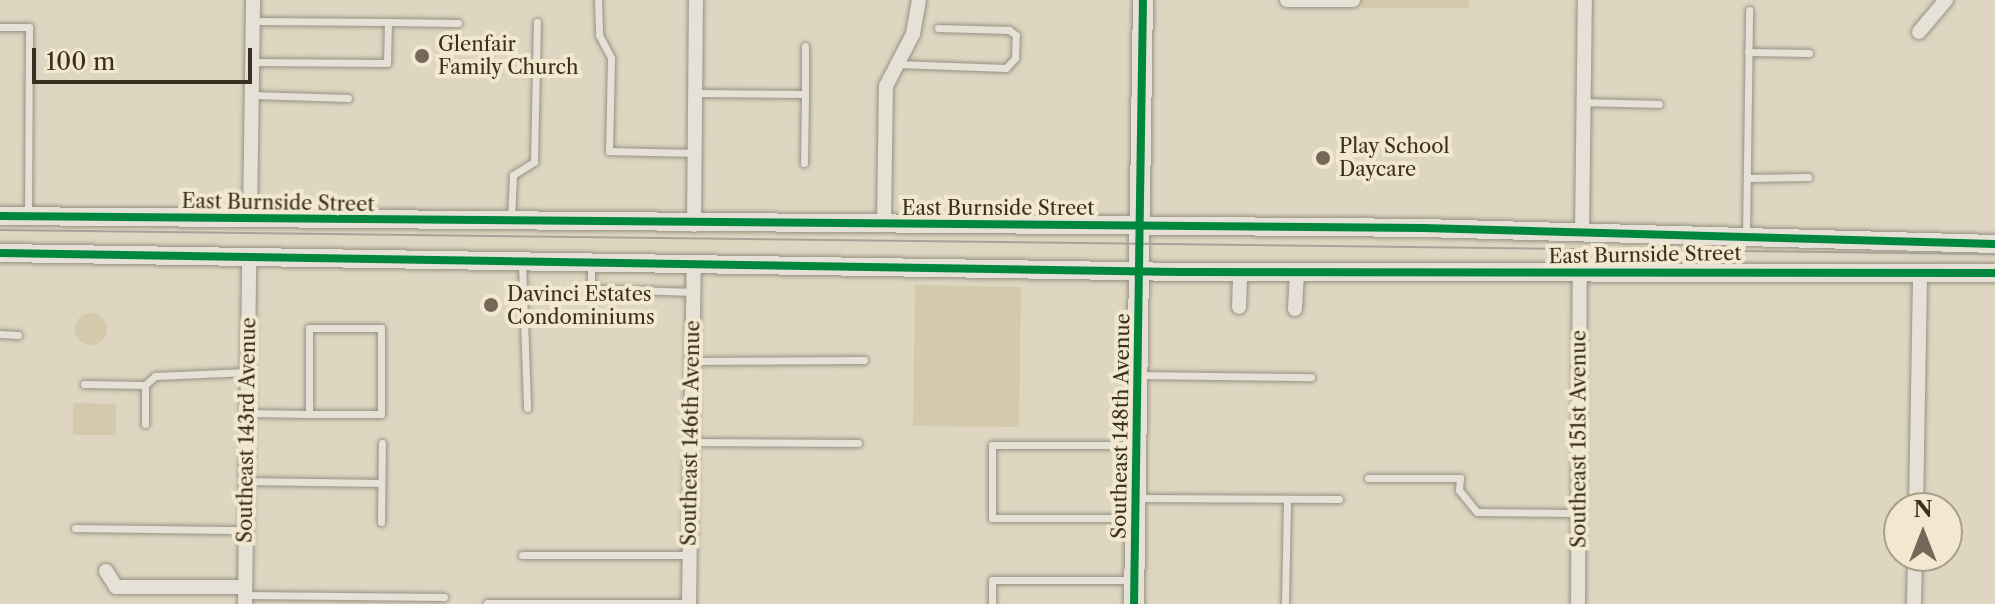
<!DOCTYPE html>
<html>
<head>
<meta charset="utf-8">
<style>
	body { margin:0 }
	#map { position:relative; width:1995px; height:604px; overflow:hidden; background:#ded6c1; font-family:"Libre Caslon Text",serif }
	div>[style] { position:absolute }
	[style*='--x'] { left:calc(var(--x)*1px); top:calc(var(--y)*1px); width:calc(var(--w)*1px); rotate:calc(var(--a)*1deg) }
	.green>* { inset:0; background:#d4c9ad }
	.round { border-radius:50% }
	.roads { filter:drop-shadow(0 0 2px #969183) drop-shadow(0 0 2px #969183) }
	.service>* { height:7px; margin:-3.5px; padding:0 3.5px; transform-origin:3.5px; border-radius:3.5px; background:#e5e1d6 }
	.minor>* { height:14px; margin:-7px; padding:0 7px; transform-origin:7px; border-radius:7px; background:#e5e1d6 }
	.tertiary>* { height:18px; margin:-9px; padding:0 9px; transform-origin:9px; border-radius:9px; background:#e5e1d6 }
	.secondary>* { height:20px; margin:-10px; padding:0 10px; transform-origin:10px; border-radius:10px; background:#e5e1d6 }
	.tram>* { height:2px; margin:-1px; padding:0 1px; transform-origin:1px; border-radius:1px; background:#a8a39a }
	.cycleway>* { height:8px; margin:-4px; padding:0 4px; transform-origin:4px; border-radius:4px; background:#00873e }
	.dots>* { width:22px; height:22px; translate:-50% -50%; box-sizing:border-box; border:4px solid #f1e8cf; border-radius:50% }
	span { translate:-50% -50%; white-space:nowrap; text-align:center; line-height:1.15; -webkit-text-stroke:8px #f1e8cf; paint-order:stroke }
	.poi-label { font-size:20px; color:#3b2f21 }
	.left { translate:0 -50%; text-align:left }
	.street-label { font-size:20px; color:#3b2f21 }
	.north { position:absolute; left:1883px; top:492px; width:80px; height:80px; box-sizing:border-box; background:#f1e8cf; border:2px solid #a89e89; border-radius:50%; rotate:0deg; font-size:22px; font-weight:700; line-height:32px; text-align:center; color:#3b2f21 }
	.north::after { content:''; display:block; margin:auto; width:28px; height:36px; background:#746959; clip-path:polygon(50% 0,100% 100%,50% 72%,0 100%) }
	.scale { position:absolute; left:32px; top:48px; width:220px; height:36px; box-sizing:border-box; border:4px solid #3b2f21; border-top:0; padding-left:10px; font-size:24px; line-height:28px; white-space:nowrap; color:#3b2f21; -webkit-text-stroke:6px #f1e8cf; paint-order:stroke }
</style>
</head>
<body>
<div id="map">
	<div class="green">
		<div style="clip-path:polygon(1361px 0,1469px 0,1469px 8px,1361px 8px)"></div>
		<div style="clip-path:polygon(915px 285px,1021px 287px,1019px 427px,913px 426px)"></div>
		<div class="round" style="left:75px;top:313px;width:32px;height:32px"></div>
		<div style="clip-path:polygon(73px 403px,116px 404px,116px 435px,73px 435px)"></div>
	</div>
	<div class="roads">
		<div class="service">
			<div style="--x:598;--y:0;--w:35;--a:88"></div>
			<div style="--x:599;--y:35;--w:26;--a:62"></div>
			<div style="--x:611;--y:58;--w:93;--a:91.2"></div>
			<div style="--x:609;--y:151;--w:85;--a:1.3"></div>
			<div style="--x:388;--y:22;--w:70;--a:0.8"></div>
			<div style="--x:0;--y:27;--w:29;--a:0"></div>
			<div style="--x:29;--y:27;--w:187;--a:90.3"></div>
			<div style="--x:1748;--y:52;--w:61;--a:0.9"></div>
			<div style="--x:252;--y:62;--w:135;--a:0.4"></div>
			<div style="--x:387;--y:63;--w:41;--a:-88.6"></div>
			<div style="--x:388;--y:22;--w:134;--a:-179.6"></div>
			<div style="--x:897;--y:64;--w:109;--a:2.1"></div>
			<div style="--x:1006;--y:68;--w:13;--a:-48"></div>
			<div style="--x:1015;--y:58;--w:23;--a:-88"></div>
			<div style="--x:1016;--y:35;--w:9;--a:-144"></div>
			<div style="--x:1009;--y:30;--w:71;--a:-178.4"></div>
			<div style="--x:695;--y:93;--w:110;--a:0.5"></div>
			<div style="--x:805;--y:94;--w:69;--a:90.8"></div>
			<div style="--x:805;--y:94;--w:48;--a:-90"></div>
			<div style="--x:252;--y:95;--w:96;--a:1.8"></div>
			<div style="--x:1583;--y:102;--w:76;--a:1.5"></div>
			<div style="--x:1747;--y:178;--w:61;--a:-0.9"></div>
			<div style="--x:511;--y:220;--w:45;--a:-87.5"></div>
			<div style="--x:513;--y:175;--w:25;--a:-32"></div>
			<div style="--x:534;--y:162;--w:140;--a:-88.8"></div>
			<div style="--x:1746;--y:235;--w:225;--a:-89.2"></div>
			<div style="--x:522;--y:262;--w:146;--a:88"></div>
			<div style="--x:591;--y:262;--w:21;--a:90"></div>
			<div style="--x:591;--y:283;--w:10;--a:37"></div>
			<div style="--x:599;--y:289;--w:94;--a:1.8"></div>
			<div style="--x:0;--y:334;--w:18;--a:3"></div>
			<div style="--x:692;--y:361;--w:172;--a:-0.3"></div>
			<div style="--x:1139;--y:375;--w:172;--a:0.7"></div>
			<div style="--x:84;--y:384;--w:61;--a:0.9"></div>
			<div style="--x:247;--y:413;--w:62;--a:0.9"></div>
			<div style="--x:309;--y:414;--w:72;--a:0"></div>
			<div style="--x:381;--y:414;--w:86;--a:-90"></div>
			<div style="--x:381;--y:328;--w:72;--a:180"></div>
			<div style="--x:309;--y:328;--w:86;--a:90"></div>
			<div style="--x:145;--y:424;--w:39;--a:-90"></div>
			<div style="--x:145;--y:385;--w:13;--a:-42"></div>
			<div style="--x:155;--y:376;--w:93;--a:-2.5"></div>
			<div style="--x:691;--y:442;--w:167;--a:0.3"></div>
			<div style="--x:1368;--y:478;--w:92;--a:0"></div>
			<div style="--x:1460;--y:478;--w:12;--a:95"></div>
			<div style="--x:1459;--y:490;--w:28;--a:51"></div>
			<div style="--x:1477;--y:512;--w:100;--a:0.6"></div>
			<div style="--x:246;--y:481;--w:135;--a:0.8"></div>
			<div style="--x:1138;--y:498;--w:201;--a:0.3"></div>
			<div style="--x:1132;--y:518;--w:140;--a:180"></div>
			<div style="--x:992;--y:518;--w:73;--a:-90"></div>
			<div style="--x:992;--y:445;--w:142;--a:0"></div>
			<div style="--x:381;--y:522;--w:79;--a:-89.3"></div>
			<div style="--x:75;--y:528;--w:171;--a:0.7"></div>
			<div style="--x:522;--y:555;--w:168;--a:0"></div>
			<div style="--x:245;--y:595;--w:199;--a:0.6"></div>
			<div style="--x:487;--y:603;--w:202;--a:0"></div>
			<div style="--x:992;--y:604;--w:24;--a:-90"></div>
			<div style="--x:992;--y:580;--w:139;--a:0"></div>
			<div style="--x:1285;--y:604;--w:104;--a:-88.9"></div>
		</div>
		<div class="minor">
			<div style="--x:1287;--y:0;--w:66;--a:0"></div>
			<div style="--x:1919;--y:32;--w:42;--a:-49.8"></div>
			<div style="--x:250;--y:219;--w:219;--a:-89.2"></div>
			<div style="--x:884;--y:223;--w:137;--a:-89.2"></div>
			<div style="--x:886;--y:86;--w:59;--a:-62.6"></div>
			<div style="--x:913;--y:34;--w:35;--a:-80"></div>
			<div style="--x:694;--y:225;--w:225;--a:-89.5"></div>
			<div style="--x:1582;--y:234;--w:234;--a:-89.3"></div>
			<div style="--x:1239;--y:307;--w:35;--a:-88"></div>
			<div style="--x:1295;--y:309;--w:37;--a:-87"></div>
			<div style="--x:1916;--y:508;--w:236;--a:-89"></div>
			<div style="--x:106;--y:571;--w:19;--a:58"></div>
			<div style="--x:116;--y:587;--w:129;--a:0"></div>
			<div style="--x:245;--y:604;--w:347;--a:-89.3"></div>
			<div style="--x:689;--y:604;--w:342;--a:-89.2"></div>
			<div style="--x:1578;--y:604;--w:331;--a:-89.7"></div>
			<div style="--x:1914;--y:604;--w:48;--a:-88.8"></div>
		</div>
		<div class="tertiary">
			<div style="--x:0;--y:216;--w:1423;--a:0.48"></div>
			<div style="--x:1423;--y:228;--w:572;--a:1.6"></div>
			<div style="--x:0;--y:253;--w:1178;--a:0.92"></div>
			<div style="--x:1178;--y:272;--w:817;--a:0.07"></div>
		</div>
		<div class="secondary">
			<div style="--x:1134;--y:604;--w:604;--a:-89.15"></div>
		</div>
	</div>
	<div class="tram">
		<div style="--x:0;--y:230;--w:1995;--a:0.69"></div>
	</div>
	<div class="cycleway">
		<div style="--x:0;--y:216;--w:1423;--a:0.48"></div>
		<div style="--x:1423;--y:228;--w:572;--a:1.6"></div>
		<div style="--x:0;--y:253;--w:1178;--a:0.92"></div>
		<div style="--x:1178;--y:272;--w:817;--a:0.07"></div>
		<div style="--x:1134;--y:604;--w:604;--a:-89.15"></div>
	</div>
	<div class="dots">
		<div style="left:422px;top:56px;background:#746959"></div>
		<div style="left:1323px;top:158px;background:#746959"></div>
		<div style="left:491px;top:305px;background:#746959"></div>
	</div>
	<div class="poi-label">
		<span class="left" style="left:438px;top:56px">Glenfair<br>Family Church</span>
		<span class="left" style="left:1339px;top:158px">Play School<br>Daycare</span>
		<span class="left" style="left:507px;top:306px">Davinci Estates<br>Condominiums</span>
	</div>
	<div class="street-label">
		<span style="left:278px;top:203px;rotate:1deg">East Burnside Street</span>
		<span style="left:998px;top:208px">East Burnside Street</span>
		<span style="left:1645px;top:255px;rotate:-1deg">East Burnside Street</span>
		<span style="left:1121px;top:426px;rotate:-89deg">Southeast 148th Avenue</span>
		<span style="left:247px;top:430px;rotate:-89deg">Southeast 143rd Avenue</span>
		<span style="left:691px;top:433px;rotate:-89deg">Southeast 146th Avenue</span>
		<span style="left:1579px;top:439px;rotate:-90deg">Southeast 151st Avenue</span>
	</div>
	<div class="north">N</div>
	<div class="scale">100 m</div>
</div>
</body>
</html>
